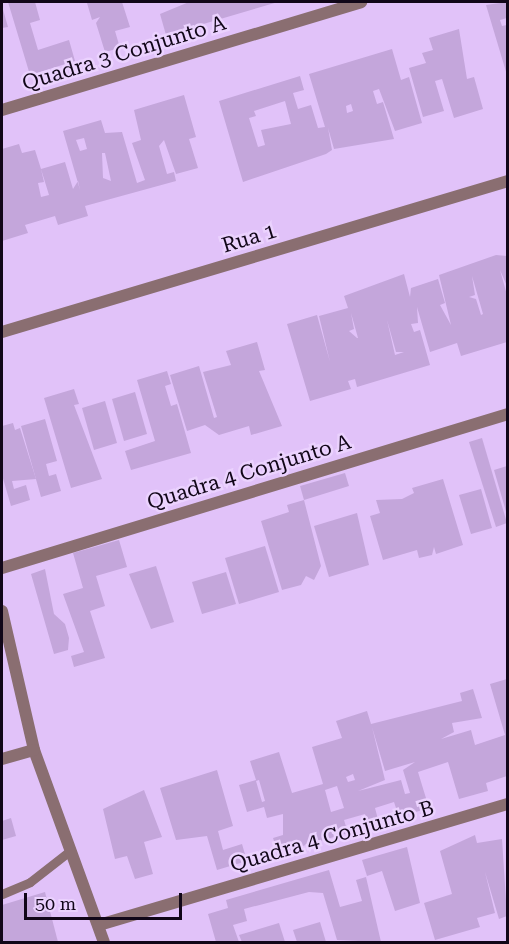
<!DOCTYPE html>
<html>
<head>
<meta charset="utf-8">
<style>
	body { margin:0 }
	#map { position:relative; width:509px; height:944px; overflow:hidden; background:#e1c2f9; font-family:"Roboto Serif",serif }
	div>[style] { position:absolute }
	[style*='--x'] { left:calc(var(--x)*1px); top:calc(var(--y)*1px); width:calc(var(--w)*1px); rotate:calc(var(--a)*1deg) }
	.building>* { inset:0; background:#c4a6db }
	.service>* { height:9px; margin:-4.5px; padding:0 4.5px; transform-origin:4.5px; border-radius:4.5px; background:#8a6e71 }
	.minor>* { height:12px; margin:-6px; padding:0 6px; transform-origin:6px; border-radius:6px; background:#8a6e71 }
	.tertiary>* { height:12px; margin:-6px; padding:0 6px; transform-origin:6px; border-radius:6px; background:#8a6e71 }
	span { translate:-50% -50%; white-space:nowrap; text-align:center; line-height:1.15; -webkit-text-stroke:5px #ebd2fe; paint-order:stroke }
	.street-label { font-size:21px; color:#110618 }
	.frame { position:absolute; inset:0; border:3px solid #110618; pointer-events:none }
	.scale { position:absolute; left:24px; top:893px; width:158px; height:27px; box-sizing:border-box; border:3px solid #110618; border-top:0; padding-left:8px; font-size:18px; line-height:21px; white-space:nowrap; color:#110618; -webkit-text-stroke:4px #ebd2fe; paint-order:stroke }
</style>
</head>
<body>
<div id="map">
	<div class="building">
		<div style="clip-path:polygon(8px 2px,35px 2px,40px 20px,30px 23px,38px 50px,69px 40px,75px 61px,30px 75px)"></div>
		<div style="clip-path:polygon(77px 2px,122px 2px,130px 27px,115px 31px,120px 48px,105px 52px,96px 23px,100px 17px,92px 20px,87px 3px)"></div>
		<div style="clip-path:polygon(189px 2px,278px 2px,166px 35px,160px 14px)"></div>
		<div style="clip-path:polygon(507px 2px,507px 18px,500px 20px,502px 26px,507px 25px,507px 75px,486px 5px)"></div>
		<div style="clip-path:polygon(2px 6px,8px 27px,2px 28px)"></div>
		<div style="clip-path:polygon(459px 29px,467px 79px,474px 77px,483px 109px,454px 118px,442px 79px,435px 81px,444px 111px,423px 117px,409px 68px,426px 63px,422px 53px,433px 50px,429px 38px)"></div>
		<div style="clip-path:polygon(evenodd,392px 49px,401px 80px,409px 77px,422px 123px,395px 131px,379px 89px,373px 91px,377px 104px,383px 102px,394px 139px,334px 149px,328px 128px,332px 150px,326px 154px,243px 182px,219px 101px,300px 76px,304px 90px,293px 93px,298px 109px,311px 105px,318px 128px,325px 127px,309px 74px,392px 49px,285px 101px,291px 124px,261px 130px,265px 145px,258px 147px,249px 118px,256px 116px,254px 111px,285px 101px,392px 49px,351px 104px,353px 111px,347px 113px,346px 106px,351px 104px)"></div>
		<div style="clip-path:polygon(evenodd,184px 95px,196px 137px,189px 139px,198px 168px,176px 174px,164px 140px,159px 146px,167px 174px,174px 172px,176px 181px,85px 206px,88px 216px,58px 225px,55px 216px,25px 225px,28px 233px,2px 241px,2px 149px,19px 144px,22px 153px,35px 150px,41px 169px,65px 162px,73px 189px,78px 181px,80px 190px,63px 131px,101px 120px,105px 133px,122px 132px,137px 183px,145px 180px,132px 143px,141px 140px,134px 110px,184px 95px,84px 138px,87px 149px,80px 151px,76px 140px,84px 138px,184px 95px,102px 153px,105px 153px,111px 181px,103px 178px,102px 153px,184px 95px,41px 169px,49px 195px,41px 197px,38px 183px,44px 182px,41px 169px)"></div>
		<div style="clip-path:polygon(evenodd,496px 255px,507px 256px,507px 286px,500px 270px,507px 295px,507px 342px,461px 356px,457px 343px,430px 352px,417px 307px,418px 323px,411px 324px,414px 332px,420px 330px,430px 365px,357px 387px,355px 379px,348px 381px,351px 389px,310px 401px,287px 324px,317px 315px,330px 362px,319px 316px,348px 308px,344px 296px,404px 274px,410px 297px,411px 288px,438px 279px,445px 303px,440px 305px,451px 325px,439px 275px,496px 255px,472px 276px,483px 314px,481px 315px,476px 299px,469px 297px,475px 295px,472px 276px,496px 255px,351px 313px,358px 338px,357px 338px,349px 331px,354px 329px,351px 313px,496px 255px,387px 320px,396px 352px,404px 352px,395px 355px,387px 320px)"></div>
		<div style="clip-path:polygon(257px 342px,265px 370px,259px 371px,282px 426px,251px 435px,249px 426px,219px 435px,205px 425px,187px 431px,170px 375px,199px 366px,214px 418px,217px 417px,203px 372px,231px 365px,226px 351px)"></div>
		<div style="clip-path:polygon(167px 371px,171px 384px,165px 386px,171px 406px,177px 404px,191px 453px,131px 470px,125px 451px,155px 441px,137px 380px)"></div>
		<div style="clip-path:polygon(74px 389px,79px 404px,74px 405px,102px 479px,71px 488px,44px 398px)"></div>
		<div style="clip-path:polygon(135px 392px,147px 434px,124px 441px,112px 399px)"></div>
		<div style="clip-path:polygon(105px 401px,117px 443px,94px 450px,82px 408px)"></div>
		<div style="clip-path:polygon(45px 419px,57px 461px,46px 464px,49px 476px,56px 474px,61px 491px,41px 497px,21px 426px)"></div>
		<div style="clip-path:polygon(13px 423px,15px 430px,20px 428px,36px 479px,12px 481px,14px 489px,26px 485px,30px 500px,11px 506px,2px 475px,2px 426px)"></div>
		<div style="clip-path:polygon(482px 438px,507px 523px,496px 527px,469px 442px)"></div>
		<div style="clip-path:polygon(507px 466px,507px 515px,494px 470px)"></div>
		<div style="clip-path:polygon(345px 473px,349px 486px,304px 500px,300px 486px)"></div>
		<div style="clip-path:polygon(443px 479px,463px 545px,436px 554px,434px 547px,432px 555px,419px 558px,417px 550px,383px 560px,370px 516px,380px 513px,376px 500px,402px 499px,414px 493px,412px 488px)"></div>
		<div style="clip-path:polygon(481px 489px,492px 528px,471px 534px,459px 495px)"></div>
		<div style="clip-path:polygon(304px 500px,321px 566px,314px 580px,306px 576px,301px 585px,282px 590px,261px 521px,289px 512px,287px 505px)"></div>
		<div style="clip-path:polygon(357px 513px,369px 565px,329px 577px,314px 526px)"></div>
		<div style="clip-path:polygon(119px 540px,127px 567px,96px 576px,105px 606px,90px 611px,105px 658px,74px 667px,71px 656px,84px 652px,63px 594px,83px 588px,73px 553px)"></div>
		<div style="clip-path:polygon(265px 546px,279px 592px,239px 604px,225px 558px)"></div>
		<div style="clip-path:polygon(156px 566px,174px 622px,151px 629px,129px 574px)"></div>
		<div style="clip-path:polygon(45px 569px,54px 614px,65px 624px,69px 638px,68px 650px,54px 654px,31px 574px)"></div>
		<div style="clip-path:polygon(226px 572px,236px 604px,202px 614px,192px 582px)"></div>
		<div style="clip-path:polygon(evenodd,507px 679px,507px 776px,486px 783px,488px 791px,459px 799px,448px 762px,418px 772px,429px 808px,399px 817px,394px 802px,375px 808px,379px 823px,368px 826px,365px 814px,344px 820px,348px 833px,278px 853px,273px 838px,283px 835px,283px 814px,267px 818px,264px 807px,247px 812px,239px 785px,256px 780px,250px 761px,279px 752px,292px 793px,323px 784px,312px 747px,342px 738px,336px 721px,367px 711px,371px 724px,462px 701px,460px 693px,473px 689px,482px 718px,452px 723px,454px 732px,441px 739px,471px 730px,475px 745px,505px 735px,490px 684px,507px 679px,372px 727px,385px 771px,415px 762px,403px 770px,410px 793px,405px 794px,401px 780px,358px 791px,385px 780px,372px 727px,507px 679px,353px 774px,355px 780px,348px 782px,346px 777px,353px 774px,507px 679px,259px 780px,265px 801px,262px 802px,256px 781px,259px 780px,507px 679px,337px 786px,344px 808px,331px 812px,325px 790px,337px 786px)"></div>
		<div style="clip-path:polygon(217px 770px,233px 826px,218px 831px,223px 850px,242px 844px,247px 861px,217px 870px,207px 836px,176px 840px,160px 788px)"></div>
		<div style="clip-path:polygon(144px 790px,162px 837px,144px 842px,153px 874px,135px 879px,127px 856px,115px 859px,103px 809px)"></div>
		<div style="clip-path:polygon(11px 818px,16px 836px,2px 840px,2px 821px)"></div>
		<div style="clip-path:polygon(475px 835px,477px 843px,502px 839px,507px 916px,499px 919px,485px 872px,495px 913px,477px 918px,480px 927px,435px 940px,424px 903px,452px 894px,440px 851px)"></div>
		<div style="clip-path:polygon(407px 847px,420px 903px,395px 911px,382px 871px,367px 876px,362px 860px)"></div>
		<div style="clip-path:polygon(329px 870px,340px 907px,362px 901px,356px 880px,366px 877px,381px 942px,337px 940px,323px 893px,309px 892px,244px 909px,247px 921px,233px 925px,239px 942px,216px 942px,208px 914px,228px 908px,226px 900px)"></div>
		<div style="clip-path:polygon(45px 892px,58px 942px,2px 942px,2px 905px)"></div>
		<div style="clip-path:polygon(320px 922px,326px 942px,297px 942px,293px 930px)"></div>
		<div style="clip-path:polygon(279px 923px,285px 942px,242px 942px,239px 935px)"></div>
	</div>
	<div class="service">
		<div style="--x:2;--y:894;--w:30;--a:-23"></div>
		<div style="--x:30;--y:882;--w:52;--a:-38"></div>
	</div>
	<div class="minor">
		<div style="--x:2;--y:110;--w:375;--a:-16.7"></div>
		<div style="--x:2;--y:568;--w:529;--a:-16.93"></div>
		<div style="--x:2;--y:611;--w:143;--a:77"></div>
		<div style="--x:34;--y:750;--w:204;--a:70"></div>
		<div style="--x:2;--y:759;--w:33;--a:-16"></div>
		<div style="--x:99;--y:925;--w:427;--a:-16.5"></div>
	</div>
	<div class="tertiary">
		<div style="--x:2;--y:332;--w:528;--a:-16.62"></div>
	</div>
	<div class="street-label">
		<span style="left:124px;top:53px;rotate:-17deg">Quadra 3 Conjunto A</span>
		<span style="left:249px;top:238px;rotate:-17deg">Rua 1</span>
		<span style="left:249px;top:472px;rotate:-17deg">Quadra 4 Conjunto A</span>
		<span style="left:332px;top:836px;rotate:-16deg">Quadra 4 Conjunto B</span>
	</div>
	<div class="frame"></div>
	<div class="scale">50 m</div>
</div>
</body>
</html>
